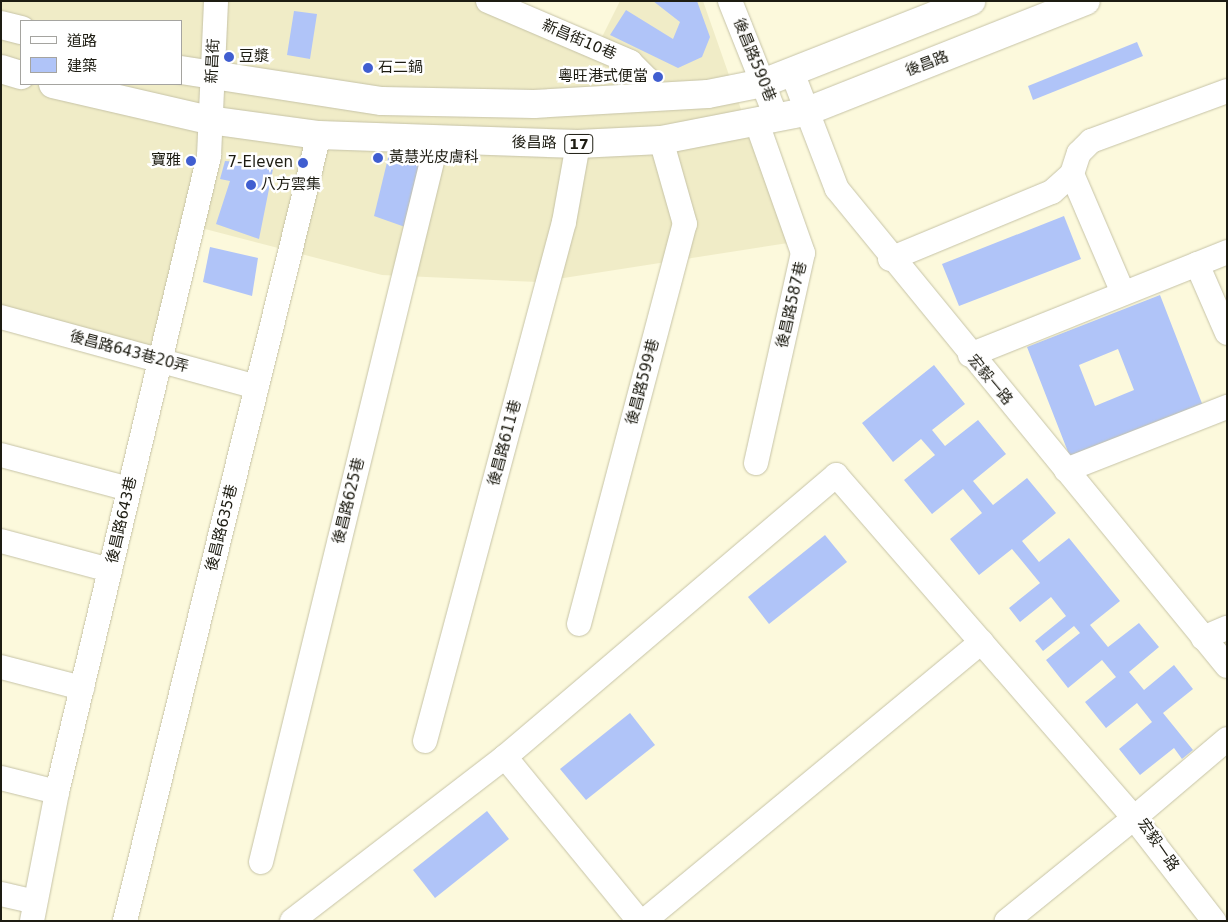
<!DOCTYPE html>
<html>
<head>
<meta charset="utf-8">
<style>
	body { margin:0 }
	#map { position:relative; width:1228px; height:922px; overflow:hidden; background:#fcf9dc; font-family:"DejaVu Sans","Noto Sans TC",sans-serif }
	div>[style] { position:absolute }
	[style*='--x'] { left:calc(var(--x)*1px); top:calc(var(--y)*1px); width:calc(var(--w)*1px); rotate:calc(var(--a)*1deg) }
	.built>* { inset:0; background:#f0ecc7 }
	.building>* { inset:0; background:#b0c4f8 }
	.roads { filter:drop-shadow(0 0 1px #c6c3a7) drop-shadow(0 0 1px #c6c3a7) }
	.minor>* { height:24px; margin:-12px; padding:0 12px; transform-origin:12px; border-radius:12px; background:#fff }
	.major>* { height:28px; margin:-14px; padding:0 14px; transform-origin:14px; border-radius:14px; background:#fff }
	.dots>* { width:14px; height:14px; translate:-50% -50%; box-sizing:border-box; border:2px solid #fff; border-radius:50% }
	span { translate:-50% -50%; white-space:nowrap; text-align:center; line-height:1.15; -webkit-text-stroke:5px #fff; paint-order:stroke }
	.shield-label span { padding:1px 4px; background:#fff; border:1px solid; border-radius:4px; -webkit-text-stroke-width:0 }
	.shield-label { font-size:14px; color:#1d1c12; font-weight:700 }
	.street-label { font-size:15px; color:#1d1c12 }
	.poi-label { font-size:15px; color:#1d1c12 }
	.left { translate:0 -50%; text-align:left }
	.right { translate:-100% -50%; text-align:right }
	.frame { position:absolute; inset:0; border:2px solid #1d1c12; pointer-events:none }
	.legend { position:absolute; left:20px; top:20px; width:162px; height:65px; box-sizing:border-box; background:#fff; border:1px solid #a5a4a0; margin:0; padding:6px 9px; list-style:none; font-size:15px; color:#1d1c12 }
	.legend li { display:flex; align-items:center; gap:10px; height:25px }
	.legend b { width:25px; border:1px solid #a5a4a0 }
</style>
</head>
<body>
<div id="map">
	<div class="built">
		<div style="clip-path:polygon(evenodd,1px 1px,519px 1px,602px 37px,620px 1px,703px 1px,788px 243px,538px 282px,382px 275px,182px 223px,153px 349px,1px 306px,1px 1px,21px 21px,181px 21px,181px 84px,21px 84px,21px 21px)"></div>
	</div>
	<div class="building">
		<div style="clip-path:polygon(653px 1px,697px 1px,710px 37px,702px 57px,678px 68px,610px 35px,626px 10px,673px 39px,680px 22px)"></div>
		<div style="clip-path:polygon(294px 11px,317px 14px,310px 59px,287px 55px)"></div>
		<div style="clip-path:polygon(1137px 42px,1143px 56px,1033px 100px,1028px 86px)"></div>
		<div style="clip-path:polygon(389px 154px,425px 154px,405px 227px,374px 216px)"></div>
		<div style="clip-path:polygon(225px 161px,274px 164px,259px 239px,216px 224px,230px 181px,220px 179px)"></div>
		<div style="clip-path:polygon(1064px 216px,1081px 259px,959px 306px,942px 264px)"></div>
		<div style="clip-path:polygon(210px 247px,258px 258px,252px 296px,203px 282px)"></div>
		<div style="clip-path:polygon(evenodd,1160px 295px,1203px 406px,1070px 457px,1027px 347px,1160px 295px,1118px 349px,1134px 390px,1095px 406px,1079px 365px,1118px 349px)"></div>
		<div style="clip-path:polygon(934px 365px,965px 404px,932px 430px,945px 446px,978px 420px,1006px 454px,973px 481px,993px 505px,1027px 478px,1056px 513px,1022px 541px,1039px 562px,1069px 538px,1120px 601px,1090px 625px,1108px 647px,1139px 623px,1159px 647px,1129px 672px,1144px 690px,1174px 665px,1193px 689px,1163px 713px,1193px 750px,1182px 759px,1174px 748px,1140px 775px,1119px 749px,1152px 722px,1137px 703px,1106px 728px,1085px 702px,1116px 677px,1102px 660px,1068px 688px,1046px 660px,1080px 633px,1074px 626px,1043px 651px,1035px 641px,1066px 616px,1051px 597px,1020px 622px,1009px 608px,1040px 583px,1012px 549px,979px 575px,950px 539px,982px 513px,963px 489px,932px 514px,904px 480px,935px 455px,921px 439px,893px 462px,862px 423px)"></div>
		<div style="clip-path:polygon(825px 535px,847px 562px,769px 624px,748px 597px)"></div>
		<div style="clip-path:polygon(630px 713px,655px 745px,586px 800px,560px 769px)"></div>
		<div style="clip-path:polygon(487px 811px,509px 839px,435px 898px,413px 870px)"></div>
	</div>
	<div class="roads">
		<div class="minor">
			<div style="--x:488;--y:1;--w:155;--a:23.2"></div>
			<div style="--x:630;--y:62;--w:24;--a:45"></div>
			<div style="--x:647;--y:79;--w:20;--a:87"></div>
			<div style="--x:730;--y:1;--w:127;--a:68.3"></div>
			<div style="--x:792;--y:72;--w:125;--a:69"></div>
			<div style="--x:837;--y:189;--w:616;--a:50.73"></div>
			<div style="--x:1072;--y:174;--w:129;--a:66.8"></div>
			<div style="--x:890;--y:259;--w:175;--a:-22.5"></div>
			<div style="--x:1052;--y:192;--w:27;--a:-42"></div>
			<div style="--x:1072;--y:174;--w:22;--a:-72"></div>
			<div style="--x:1079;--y:153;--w:17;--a:-45"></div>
			<div style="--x:1091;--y:141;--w:145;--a:-20.2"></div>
			<div style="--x:1197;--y:264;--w:75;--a:66.5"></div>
			<div style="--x:1;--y:317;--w:265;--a:15.3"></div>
			<div style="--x:970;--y:355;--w:277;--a:-21.8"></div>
			<div style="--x:1;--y:455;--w:132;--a:14.9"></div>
			<div style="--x:756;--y:463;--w:215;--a:-77.4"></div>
			<div style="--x:803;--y:253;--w:138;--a:-109.5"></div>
			<div style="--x:1066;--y:470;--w:173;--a:-21.4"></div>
			<div style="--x:1;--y:541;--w:113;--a:14.9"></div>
			<div style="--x:579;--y:624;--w:414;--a:-75.2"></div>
			<div style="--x:685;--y:224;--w:87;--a:-105.9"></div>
			<div style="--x:1203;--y:638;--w:26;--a:-23"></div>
			<div style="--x:1;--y:667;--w:84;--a:14.5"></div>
			<div style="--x:425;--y:741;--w:537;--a:-75.01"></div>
			<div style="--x:564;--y:222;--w:79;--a:-79.8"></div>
			<div style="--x:505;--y:757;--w:212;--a:50.7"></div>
			<div style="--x:1;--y:778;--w:58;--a:14"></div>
			<div style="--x:261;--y:862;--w:742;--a:-76.28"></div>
			<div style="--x:1;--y:894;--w:35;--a:13"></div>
			<div style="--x:32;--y:921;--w:131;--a:-79"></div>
			<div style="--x:57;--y:792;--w:654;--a:-76.56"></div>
			<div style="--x:209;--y:156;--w:155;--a:-87.4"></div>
			<div style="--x:125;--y:921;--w:810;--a:-76.14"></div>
			<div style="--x:292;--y:921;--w:269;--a:-37.6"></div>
			<div style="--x:505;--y:757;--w:435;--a:-40.4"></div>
			<div style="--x:836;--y:475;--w:454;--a:49"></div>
			<div style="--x:1134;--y:818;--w:164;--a:141"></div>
			<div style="--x:644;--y:921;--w:438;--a:-39.6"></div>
			<div style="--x:1214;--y:921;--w:130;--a:-127.8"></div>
			<div style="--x:1134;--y:818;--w:122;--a:-40.3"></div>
		</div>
		<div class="major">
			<div style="--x:1;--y:25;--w:21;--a:14"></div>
			<div style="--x:1;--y:69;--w:21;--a:17"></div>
			<div style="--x:181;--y:70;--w:203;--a:8.8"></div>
			<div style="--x:382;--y:101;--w:152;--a:1.1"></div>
			<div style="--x:534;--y:104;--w:174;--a:-3.3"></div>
			<div style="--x:708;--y:94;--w:56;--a:-11.3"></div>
			<div style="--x:763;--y:83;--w:224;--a:-21.5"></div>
			<div style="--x:53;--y:84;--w:160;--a:13"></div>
			<div style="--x:209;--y:120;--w:111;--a:7.8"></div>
			<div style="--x:319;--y:135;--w:259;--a:2"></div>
			<div style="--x:578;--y:144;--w:83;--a:-2.8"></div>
			<div style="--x:661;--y:140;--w:147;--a:-11"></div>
			<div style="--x:805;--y:112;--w:302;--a:-21.6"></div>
		</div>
	</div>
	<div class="dots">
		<div style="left:229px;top:57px;background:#405ed0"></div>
		<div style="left:368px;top:68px;background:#405ed0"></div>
		<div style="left:658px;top:77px;background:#405ed0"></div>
		<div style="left:378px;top:158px;background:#405ed0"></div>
		<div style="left:191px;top:161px;background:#405ed0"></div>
		<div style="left:303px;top:163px;background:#405ed0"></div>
		<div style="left:251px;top:185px;background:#405ed0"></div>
	</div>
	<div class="shield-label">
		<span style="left:579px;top:144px">17</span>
	</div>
	<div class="street-label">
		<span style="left:579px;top:40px;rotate:23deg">新昌街10巷</span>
		<span style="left:754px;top:60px;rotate:68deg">後昌路590巷</span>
		<span style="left:213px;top:61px;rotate:-87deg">新昌街</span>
		<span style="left:927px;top:64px;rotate:-21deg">後昌路</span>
		<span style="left:534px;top:143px;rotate:1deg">後昌路</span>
		<span style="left:792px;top:305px;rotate:-77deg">後昌路587巷</span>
		<span style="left:129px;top:352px;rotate:15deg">後昌路643巷20弄</span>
		<span style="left:990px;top:380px;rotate:50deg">宏毅一路</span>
		<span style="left:643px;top:382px;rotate:-75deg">後昌路599巷</span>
		<span style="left:505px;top:443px;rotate:-75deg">後昌路611巷</span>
		<span style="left:349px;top:501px;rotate:-76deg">後昌路625巷</span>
		<span style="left:122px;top:520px;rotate:-77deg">後昌路643巷</span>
		<span style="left:222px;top:528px;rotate:-76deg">後昌路635巷</span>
		<span style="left:1158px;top:845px;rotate:55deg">宏毅一路</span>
	</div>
	<div class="poi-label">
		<span class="left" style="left:239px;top:57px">豆漿</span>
		<span class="left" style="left:378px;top:68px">石二鍋</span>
		<span class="right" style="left:648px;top:77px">粵旺港式便當</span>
		<span class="left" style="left:389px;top:158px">黃慧光皮膚科</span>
		<span class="right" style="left:181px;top:161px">寶雅</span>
		<span class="right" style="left:293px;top:163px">7-Eleven</span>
		<span class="left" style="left:261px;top:185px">八方雲集</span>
	</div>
	<div class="frame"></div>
	<ul class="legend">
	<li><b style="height:6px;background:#fff"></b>道路</li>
	<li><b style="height:14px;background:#b0c4f8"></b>建築</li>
	</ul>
</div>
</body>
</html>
